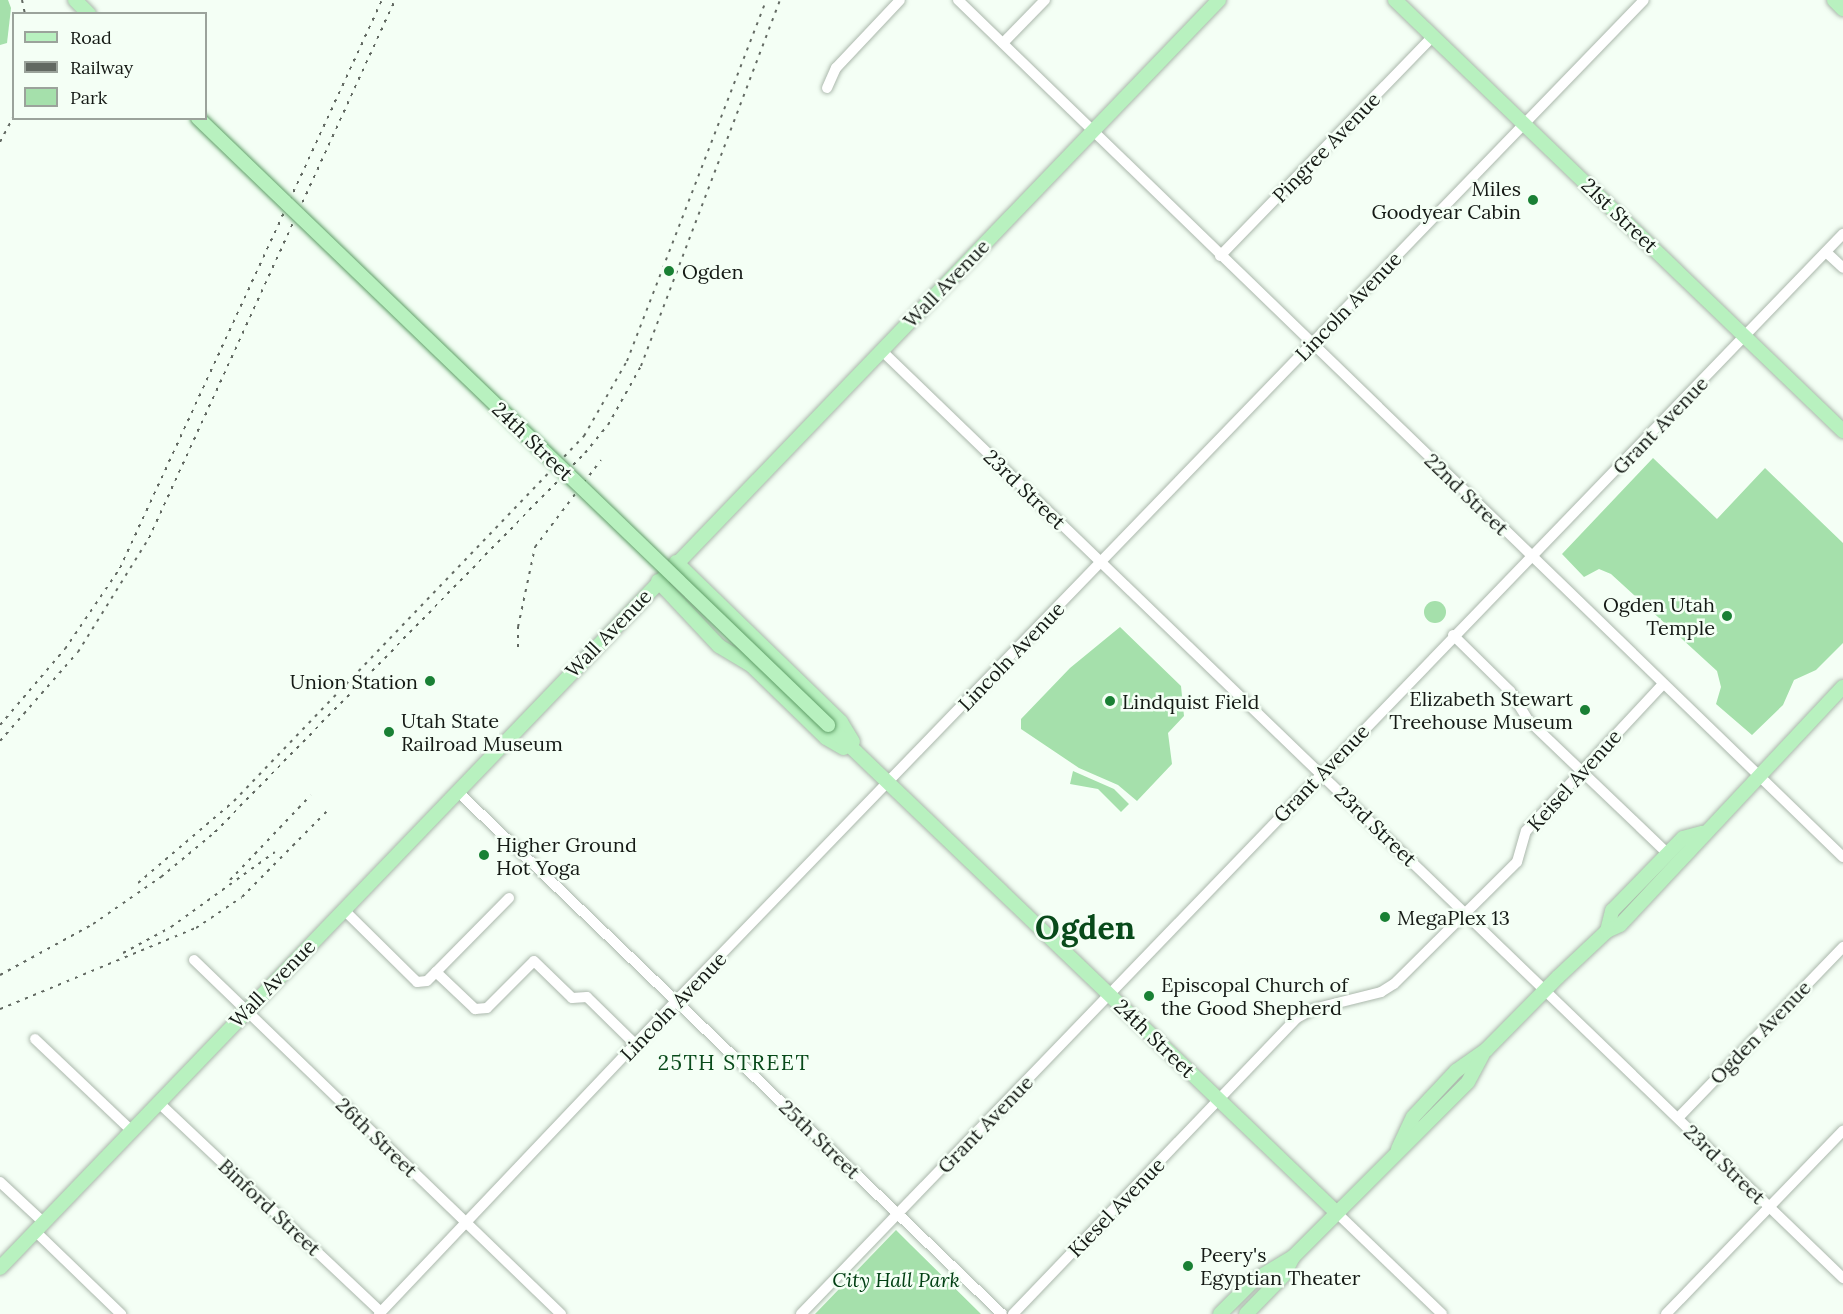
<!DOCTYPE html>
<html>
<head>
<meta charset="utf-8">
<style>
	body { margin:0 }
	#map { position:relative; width:1843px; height:1314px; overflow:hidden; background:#f4fff5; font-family:Lora,serif }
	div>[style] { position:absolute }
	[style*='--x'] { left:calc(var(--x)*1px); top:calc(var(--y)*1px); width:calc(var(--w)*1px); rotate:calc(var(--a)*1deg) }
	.green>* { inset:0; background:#a5e0ab }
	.round { border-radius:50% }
	.roads { filter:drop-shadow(0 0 2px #abb8ac) drop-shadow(0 0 2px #abb8ac) }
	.minor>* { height:10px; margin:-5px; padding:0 5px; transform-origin:5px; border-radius:5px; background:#fff }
	.major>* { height:14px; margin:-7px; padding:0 7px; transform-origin:7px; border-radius:7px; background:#b8f1bf }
	.rail>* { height:2px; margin-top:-1px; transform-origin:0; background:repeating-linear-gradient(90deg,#626962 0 3px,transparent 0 9px) }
	.bridges { filter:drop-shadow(0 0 2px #609f68) drop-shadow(0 0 2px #609f68) }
	.major-bridge>* { height:14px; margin:-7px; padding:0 7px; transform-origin:7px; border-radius:7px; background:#b8f1bf }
	.dots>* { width:16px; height:16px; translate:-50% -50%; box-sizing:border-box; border:3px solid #f4fff5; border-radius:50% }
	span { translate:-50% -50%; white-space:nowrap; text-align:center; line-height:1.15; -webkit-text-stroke:5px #f4fff5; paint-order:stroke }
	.street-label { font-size:20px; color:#151a15 }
	.poi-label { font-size:20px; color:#151a15 }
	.right { translate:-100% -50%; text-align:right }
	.left { translate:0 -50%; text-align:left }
	.park-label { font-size:20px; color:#024014; font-style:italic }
	.neighbourhood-label { font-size:21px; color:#084a1a; letter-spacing:1.5px }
	.town-label { font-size:32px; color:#084a1a; font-weight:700 }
	.legend { position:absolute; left:12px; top:12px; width:195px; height:108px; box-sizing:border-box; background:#f4fff5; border:2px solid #9ba39b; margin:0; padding:8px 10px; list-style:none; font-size:18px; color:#151a15 }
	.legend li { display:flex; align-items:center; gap:12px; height:30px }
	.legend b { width:30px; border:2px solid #9ba39b }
</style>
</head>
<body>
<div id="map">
	<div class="green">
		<div style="clip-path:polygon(0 0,8px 0,11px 8px,7px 43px,0 45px)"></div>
		<div style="clip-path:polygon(1653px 458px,1717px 519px,1765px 468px,1843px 543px,1843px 643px,1816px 670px,1794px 680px,1783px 705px,1752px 735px,1716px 704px,1721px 687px,1717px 671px,1611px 574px,1599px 569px,1584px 577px,1562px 554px)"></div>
		<div class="round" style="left:1424px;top:601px;width:22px;height:22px"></div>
		<div style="clip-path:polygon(1120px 627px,1181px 686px,1184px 716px,1168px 733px,1172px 764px,1137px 801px,1118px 785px,1079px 768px,1021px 729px,1021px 719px,1070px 668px)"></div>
		<div style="clip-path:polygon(1073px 771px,1114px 789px,1129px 804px,1121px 812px,1098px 789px,1070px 784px)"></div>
		<div style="clip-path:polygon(896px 1230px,911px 1245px,981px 1314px,815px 1314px)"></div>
	</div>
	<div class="roads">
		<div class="minor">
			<div style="--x:958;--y:0;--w:1232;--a:44.08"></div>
			<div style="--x:1003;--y:43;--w:60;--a:-45.7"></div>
			<div style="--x:827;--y:88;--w:22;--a:-66"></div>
			<div style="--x:836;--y:68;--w:93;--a:-46.7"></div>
			<div style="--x:1826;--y:252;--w:23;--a:43"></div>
			<div style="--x:1220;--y:256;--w:305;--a:-45.9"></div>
			<div style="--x:881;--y:350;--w:1337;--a:43.97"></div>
			<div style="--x:1453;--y:635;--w:80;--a:44.5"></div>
			<div style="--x:1510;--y:691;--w:34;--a:58"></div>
			<div style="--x:1528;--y:720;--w:194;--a:43.7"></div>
			<div style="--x:457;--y:791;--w:755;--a:43.82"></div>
			<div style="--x:343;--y:909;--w:104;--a:44.6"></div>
			<div style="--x:417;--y:982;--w:10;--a:-6"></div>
			<div style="--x:427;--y:981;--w:13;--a:-45"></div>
			<div style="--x:436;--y:972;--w:54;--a:43.5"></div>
			<div style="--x:475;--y:1009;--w:12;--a:-5"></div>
			<div style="--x:487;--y:1008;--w:66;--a:-45"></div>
			<div style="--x:534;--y:961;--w:53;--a:44.2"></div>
			<div style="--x:572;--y:998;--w:15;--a:-4"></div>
			<div style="--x:587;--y:997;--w:67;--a:44.4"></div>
			<div style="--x:194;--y:960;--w:510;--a:43.97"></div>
			<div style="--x:436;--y:972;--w:104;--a:-45.4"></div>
			<div style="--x:35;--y:1039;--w:132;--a:43.5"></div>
			<div style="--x:158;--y:1102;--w:306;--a:43.3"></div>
			<div style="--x:1678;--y:1118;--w:238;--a:-46"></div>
			<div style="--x:0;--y:1182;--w:59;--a:42.9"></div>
			<div style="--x:1336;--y:1212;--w:147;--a:43.9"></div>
			<div style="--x:35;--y:1231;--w:120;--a:44"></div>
			<div style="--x:379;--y:1314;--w:431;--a:-46.5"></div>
			<div style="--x:676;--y:1001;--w:1392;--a:-45.96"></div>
			<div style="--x:801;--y:1314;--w:1501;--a:-46.03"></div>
			<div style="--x:1013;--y:1314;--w:410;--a:-46.2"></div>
			<div style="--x:1297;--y:1018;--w:18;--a:-29"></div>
			<div style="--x:1313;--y:1009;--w:70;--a:-14"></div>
			<div style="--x:1381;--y:992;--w:15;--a:-32"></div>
			<div style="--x:1394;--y:984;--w:173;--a:-44.8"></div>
			<div style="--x:1517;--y:862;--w:32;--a:-74"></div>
			<div style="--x:1526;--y:831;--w:201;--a:-47"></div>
			<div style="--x:1666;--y:1314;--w:255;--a:-46"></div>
		</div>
		<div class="major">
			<div style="--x:75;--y:0;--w:20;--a:45"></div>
			<div style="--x:1395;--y:0;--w:622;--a:43.89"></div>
			<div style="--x:1834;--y:0;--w:13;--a:45"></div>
			<div style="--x:676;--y:562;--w:230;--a:44.1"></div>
			<div style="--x:841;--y:722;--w:23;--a:59"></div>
			<div style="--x:658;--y:581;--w:89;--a:46.8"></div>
			<div style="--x:719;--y:646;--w:39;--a:31"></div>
			<div style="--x:752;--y:666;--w:103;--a:44.2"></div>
			<div style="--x:826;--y:738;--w:20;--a:30"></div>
			<div style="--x:828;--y:725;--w:704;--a:43.79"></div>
			<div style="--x:1607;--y:931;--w:21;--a:-76"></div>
			<div style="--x:1612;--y:911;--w:102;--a:-45.8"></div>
			<div style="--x:1683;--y:838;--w:20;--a:-15"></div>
			<div style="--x:1398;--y:1149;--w:35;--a:-65"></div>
			<div style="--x:1413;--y:1117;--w:63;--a:-46.9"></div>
			<div style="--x:1456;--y:1071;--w:37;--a:-35"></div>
			<div style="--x:1486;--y:1050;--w:103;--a:-45.4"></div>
			<div style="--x:1558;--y:977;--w:67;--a:-43.2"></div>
			<div style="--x:1607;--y:931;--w:14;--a:-25"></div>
			<div style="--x:1620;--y:925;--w:326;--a:-46.9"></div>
			<div style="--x:0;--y:1268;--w:1759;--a:-46.13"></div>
			<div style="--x:1220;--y:1314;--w:47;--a:-45"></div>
			<div style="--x:1253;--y:1281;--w:47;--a:-31"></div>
			<div style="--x:1246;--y:1314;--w:53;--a:-45.8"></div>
			<div style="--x:1283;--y:1276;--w:21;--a:-62"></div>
			<div style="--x:1293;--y:1257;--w:247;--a:-45"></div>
			<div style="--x:1468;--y:1082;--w:32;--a:-62"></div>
		</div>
	</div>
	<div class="rail">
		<div style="--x:22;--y:0;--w:14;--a:78"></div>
		<div style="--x:0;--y:142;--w:30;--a:-62"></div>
		<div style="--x:518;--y:647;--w:20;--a:-90"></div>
		<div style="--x:518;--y:627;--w:82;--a:-78"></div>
		<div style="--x:535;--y:547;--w:109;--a:-52.8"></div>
		<div style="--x:0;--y:725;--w:100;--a:-49.5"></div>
		<div style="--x:65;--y:649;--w:98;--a:-55.8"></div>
		<div style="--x:120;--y:568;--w:626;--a:-65.24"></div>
		<div style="--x:0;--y:741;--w:118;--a:-48.8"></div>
		<div style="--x:78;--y:652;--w:134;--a:-58.1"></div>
		<div style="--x:149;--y:538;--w:592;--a:-65.43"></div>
		<div style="--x:230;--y:880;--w:117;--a:-46.4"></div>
		<div style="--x:138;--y:883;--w:126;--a:-40.5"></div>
		<div style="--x:234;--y:801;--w:506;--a:-46.2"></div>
		<div style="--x:584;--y:436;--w:86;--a:-60.2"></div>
		<div style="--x:627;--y:361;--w:387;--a:-68.9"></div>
		<div style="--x:123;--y:953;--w:55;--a:-28.4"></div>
		<div style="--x:171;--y:927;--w:128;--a:-35.8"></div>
		<div style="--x:0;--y:975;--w:106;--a:-28.7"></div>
		<div style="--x:93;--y:924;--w:83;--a:-34.7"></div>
		<div style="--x:161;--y:877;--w:70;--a:-39.8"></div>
		<div style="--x:215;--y:832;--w:530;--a:-45.69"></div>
		<div style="--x:585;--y:453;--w:36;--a:-51"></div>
		<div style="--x:608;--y:425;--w:68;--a:-60.8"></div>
		<div style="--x:641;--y:366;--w:392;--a:-69.2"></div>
		<div style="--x:0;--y:1009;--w:212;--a:-22.5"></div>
		<div style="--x:196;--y:928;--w:55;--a:-34"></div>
		<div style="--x:242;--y:897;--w:121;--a:-45.3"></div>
	</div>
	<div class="bridges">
		<div class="major-bridge">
			<div style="--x:198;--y:118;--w:875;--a:43.93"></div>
		</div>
	</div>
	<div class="dots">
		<div style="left:1533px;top:200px;background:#198034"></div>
		<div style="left:669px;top:271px;background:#198034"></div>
		<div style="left:1727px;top:616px;background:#198034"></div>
		<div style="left:430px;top:681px;background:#198034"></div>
		<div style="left:1110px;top:701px;background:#198034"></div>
		<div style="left:1585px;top:710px;background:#198034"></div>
		<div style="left:389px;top:732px;background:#198034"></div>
		<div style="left:484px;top:855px;background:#198034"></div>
		<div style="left:1385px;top:917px;background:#198034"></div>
		<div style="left:1149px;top:996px;background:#198034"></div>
		<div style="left:1188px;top:1266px;background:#198034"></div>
	</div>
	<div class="street-label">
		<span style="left:1326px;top:147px;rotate:-46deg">Pingree Avenue</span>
		<span style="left:1620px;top:215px;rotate:44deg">21st Street</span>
		<span style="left:946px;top:283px;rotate:-46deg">Wall Avenue</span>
		<span style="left:1348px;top:306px;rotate:-46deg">Lincoln Avenue</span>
		<span style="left:1660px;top:425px;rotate:-46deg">Grant Avenue</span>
		<span style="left:533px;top:441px;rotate:44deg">24th Street</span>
		<span style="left:1025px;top:489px;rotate:44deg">23rd Street</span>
		<span style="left:1467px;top:494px;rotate:44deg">22nd Street</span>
		<span style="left:608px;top:633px;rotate:-46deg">Wall Avenue</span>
		<span style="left:1011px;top:656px;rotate:-46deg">Lincoln Avenue</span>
		<span style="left:1321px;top:773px;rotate:-46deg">Grant Avenue</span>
		<span style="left:1574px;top:780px;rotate:-48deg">Keisel Avenue</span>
		<span style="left:1376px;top:826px;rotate:44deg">23rd Street</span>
		<span style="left:272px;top:983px;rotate:-46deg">Wall Avenue</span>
		<span style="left:673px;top:1006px;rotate:-46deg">Lincoln Avenue</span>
		<span style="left:1760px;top:1032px;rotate:-46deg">Ogden Avenue</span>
		<span style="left:1155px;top:1038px;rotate:44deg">24th Street</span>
		<span style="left:985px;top:1124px;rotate:-46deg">Grant Avenue</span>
		<span style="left:377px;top:1137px;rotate:44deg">26th Street</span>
		<span style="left:820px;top:1139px;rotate:44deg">25th Street</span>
		<span style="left:1725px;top:1164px;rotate:44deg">23rd Street</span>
		<span style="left:270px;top:1207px;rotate:43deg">Binford Street</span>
		<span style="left:1116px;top:1207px;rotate:-46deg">Kiesel Avenue</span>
	</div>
	<div class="poi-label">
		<span class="right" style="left:1521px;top:200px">Miles<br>Goodyear Cabin</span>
		<span class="left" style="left:682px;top:271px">Ogden</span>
		<span class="right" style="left:1715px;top:616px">Ogden Utah<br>Temple</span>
		<span class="right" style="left:418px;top:681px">Union Station</span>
		<span class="right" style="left:1573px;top:710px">Elizabeth Stewart<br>Treehouse Museum</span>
		<span class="left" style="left:1122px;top:701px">Lindquist Field</span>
		<span class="left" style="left:401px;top:732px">Utah State<br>Railroad Museum</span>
		<span class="left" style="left:496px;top:856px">Higher Ground<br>Hot Yoga</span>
		<span class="left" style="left:1397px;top:917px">MegaPlex 13</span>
		<span class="left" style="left:1161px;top:996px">Episcopal Church of<br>the Good Shepherd</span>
		<span class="left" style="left:1200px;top:1266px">Peery's<br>Egyptian Theater</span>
	</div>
	<div class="park-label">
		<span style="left:896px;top:1279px">City Hall Park</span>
	</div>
	<div class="neighbourhood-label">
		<span style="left:734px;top:1063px">25TH STREET</span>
	</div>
	<div class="town-label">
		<span style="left:1085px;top:928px">Ogden</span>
	</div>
	<ul class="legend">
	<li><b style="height:8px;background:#b8f1bf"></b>Road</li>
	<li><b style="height:8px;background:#626962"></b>Railway</li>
	<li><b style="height:16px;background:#a5e0ab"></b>Park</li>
	</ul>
</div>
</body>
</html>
